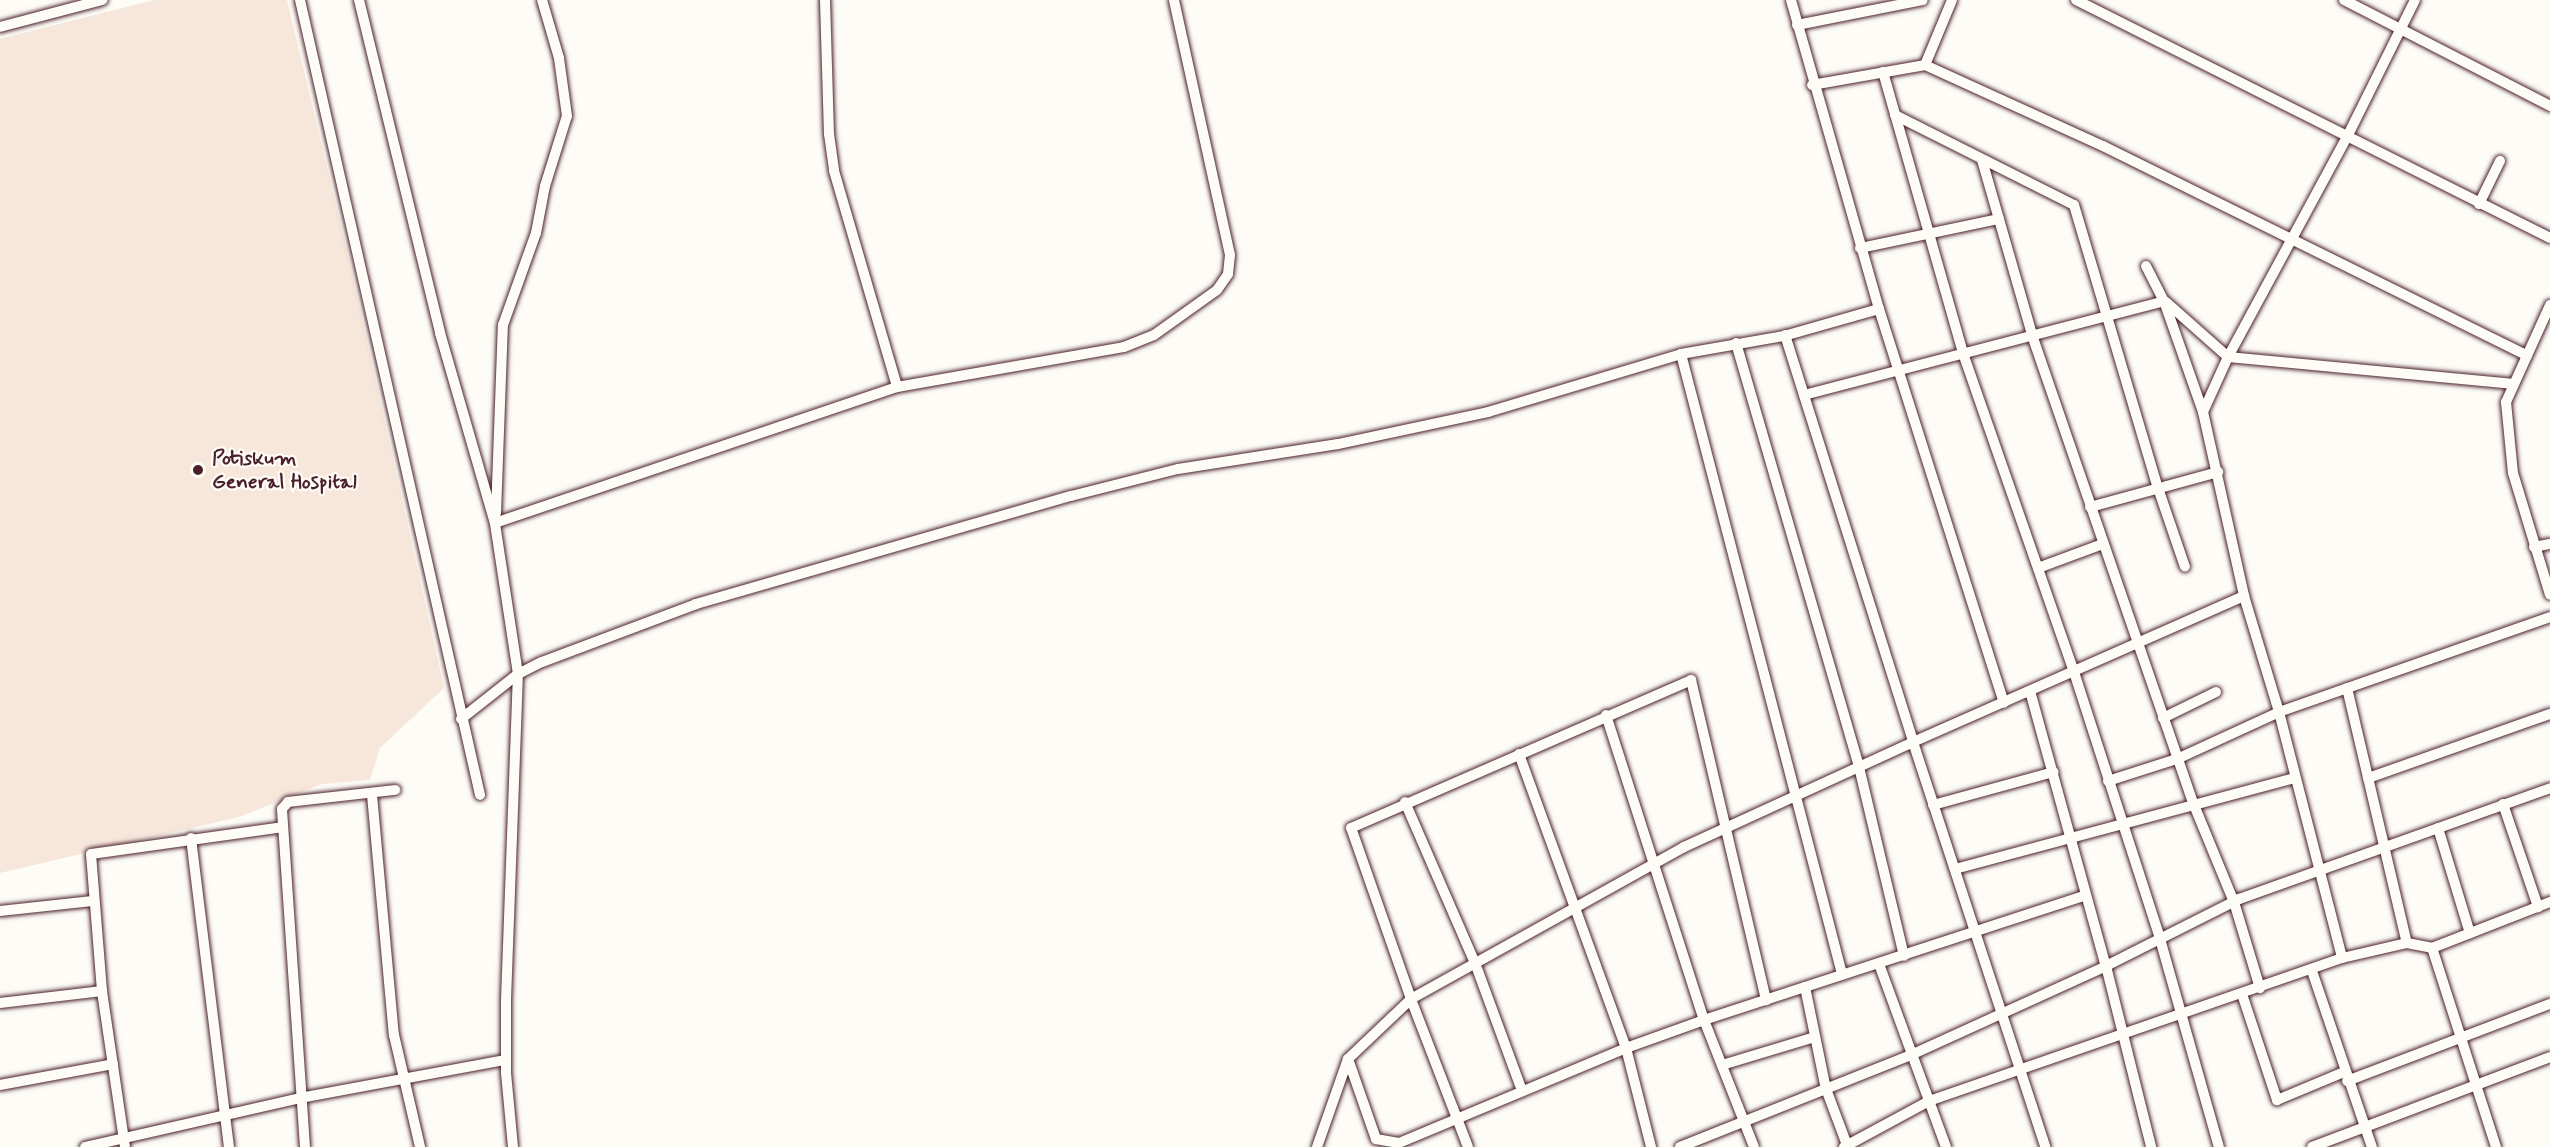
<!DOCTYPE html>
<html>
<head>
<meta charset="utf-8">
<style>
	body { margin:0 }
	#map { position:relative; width:2550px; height:1147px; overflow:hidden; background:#fdfcf7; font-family:Mynerve,sans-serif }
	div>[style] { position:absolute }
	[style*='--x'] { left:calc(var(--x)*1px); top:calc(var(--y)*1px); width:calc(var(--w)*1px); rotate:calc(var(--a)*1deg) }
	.built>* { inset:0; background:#f7e7db }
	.roads { filter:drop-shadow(0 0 2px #4a1f2b) drop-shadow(0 0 2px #4a1f2b) }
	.street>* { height:10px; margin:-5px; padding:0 5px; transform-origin:5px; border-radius:5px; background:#fdfcf7 }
	.dots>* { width:16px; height:16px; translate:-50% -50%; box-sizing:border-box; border:3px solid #fdfcf7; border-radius:50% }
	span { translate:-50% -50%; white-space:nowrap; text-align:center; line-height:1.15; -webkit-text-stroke:4.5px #fdfcf7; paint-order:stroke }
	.poi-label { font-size:21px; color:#4a1f2b; font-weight:700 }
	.left { translate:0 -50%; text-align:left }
</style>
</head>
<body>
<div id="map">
	<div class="built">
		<div style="clip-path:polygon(154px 0,287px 0,347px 251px,444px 688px,380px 748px,370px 780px,322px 784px,239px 817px,0 873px,0 39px)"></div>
	</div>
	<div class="roads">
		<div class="street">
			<div style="--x:300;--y:0;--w:815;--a:77.24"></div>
			<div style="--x:359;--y:0;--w:343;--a:76.3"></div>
			<div style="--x:440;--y:333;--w:198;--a:73.9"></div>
			<div style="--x:825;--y:0;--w:134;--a:88.3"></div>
			<div style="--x:829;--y:134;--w:37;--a:82"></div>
			<div style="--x:834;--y:171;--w:225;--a:73.7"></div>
			<div style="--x:2076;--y:0;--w:530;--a:26.66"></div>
			<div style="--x:2344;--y:0;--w:232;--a:27.2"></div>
			<div style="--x:1797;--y:25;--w:128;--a:-11.2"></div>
			<div style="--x:0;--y:27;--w:106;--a:-14.8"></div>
			<div style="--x:1925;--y:65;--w:70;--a:-67.4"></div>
			<div style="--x:1883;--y:72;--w:295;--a:74.1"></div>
			<div style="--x:1964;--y:356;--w:335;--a:70.8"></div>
			<div style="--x:2074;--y:672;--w:281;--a:72.1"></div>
			<div style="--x:2160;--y:939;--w:216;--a:74.2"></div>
			<div style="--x:1812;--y:85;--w:115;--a:-10"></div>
			<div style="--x:1925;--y:65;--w:196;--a:24.5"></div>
			<div style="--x:2103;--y:146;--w:473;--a:26.3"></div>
			<div style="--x:1895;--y:115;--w:200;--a:26.7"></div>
			<div style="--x:2074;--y:205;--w:295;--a:73.5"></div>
			<div style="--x:2158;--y:488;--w:83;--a:71.1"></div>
			<div style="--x:1982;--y:160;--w:185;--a:74"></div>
			<div style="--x:2033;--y:338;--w:494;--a:71"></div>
			<div style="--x:2194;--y:805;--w:105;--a:67.6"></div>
			<div style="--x:2234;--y:902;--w:90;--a:73.2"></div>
			<div style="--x:2479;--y:204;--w:48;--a:-64"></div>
			<div style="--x:1860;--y:248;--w:142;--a:-11.8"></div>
			<div style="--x:2146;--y:266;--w:39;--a:63"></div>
			<div style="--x:2164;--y:301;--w:118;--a:70.6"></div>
			<div style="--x:2203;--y:412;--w:189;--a:77.4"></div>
			<div style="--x:2244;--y:596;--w:121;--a:73.2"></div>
			<div style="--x:2279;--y:712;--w:254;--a:75.6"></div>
			<div style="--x:2166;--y:302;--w:83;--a:41.6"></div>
			<div style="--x:2228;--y:357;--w:250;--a:-61.6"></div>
			<div style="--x:2347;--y:137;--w:153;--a:-63.6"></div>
			<div style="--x:2550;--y:305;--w:107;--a:114.4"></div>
			<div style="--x:2506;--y:402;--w:71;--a:84.4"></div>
			<div style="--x:2513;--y:473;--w:127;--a:73.1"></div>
			<div style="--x:1879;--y:309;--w:413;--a:72.4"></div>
			<div style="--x:1785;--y:335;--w:427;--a:72.5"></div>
			<div style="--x:1913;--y:742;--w:362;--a:-23.8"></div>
			<div style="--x:1736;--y:343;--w:441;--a:73.8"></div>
			<div style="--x:1859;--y:767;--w:194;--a:76.6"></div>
			<div style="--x:1681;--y:354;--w:641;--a:75.44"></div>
			<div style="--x:1804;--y:395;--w:372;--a:-14.6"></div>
			<div style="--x:2203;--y:412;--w:60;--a:-65.6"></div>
			<div style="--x:2228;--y:357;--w:285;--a:5.4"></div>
			<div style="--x:2090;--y:507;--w:133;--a:-15.3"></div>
			<div style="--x:496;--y:513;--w:188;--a:-87.9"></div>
			<div style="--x:503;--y:325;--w:98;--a:-70.3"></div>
			<div style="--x:536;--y:233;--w:48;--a:-79.2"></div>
			<div style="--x:545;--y:186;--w:73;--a:-72.6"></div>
			<div style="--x:567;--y:116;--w:59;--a:-97.9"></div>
			<div style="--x:559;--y:58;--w:60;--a:-106.3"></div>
			<div style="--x:2534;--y:547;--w:16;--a:-11"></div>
			<div style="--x:2038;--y:568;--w:69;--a:-20.3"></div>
			<div style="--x:2347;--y:688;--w:262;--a:76.8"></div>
			<div style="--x:2030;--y:691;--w:285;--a:74.6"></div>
			<div style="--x:2106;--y:966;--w:187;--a:76"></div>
			<div style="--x:1606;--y:715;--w:320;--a:72.2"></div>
			<div style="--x:1704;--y:1020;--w:136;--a:68.5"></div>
			<div style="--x:2163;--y:718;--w:59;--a:-26.1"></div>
			<div style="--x:461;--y:719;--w:73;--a:-38.3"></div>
			<div style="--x:518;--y:674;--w:27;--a:-27"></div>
			<div style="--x:542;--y:662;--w:165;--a:-20.6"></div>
			<div style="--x:696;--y:604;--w:390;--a:-16.1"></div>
			<div style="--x:1071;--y:496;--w:110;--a:-14.2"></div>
			<div style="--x:1178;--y:469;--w:162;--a:-8.9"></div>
			<div style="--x:1338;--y:444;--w:153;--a:-12"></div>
			<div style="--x:1488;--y:412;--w:202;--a:-16.7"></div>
			<div style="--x:1681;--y:354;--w:105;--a:-9.9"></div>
			<div style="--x:1784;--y:336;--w:99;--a:-15.9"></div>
			<div style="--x:1879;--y:309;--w:321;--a:-105.9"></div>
			<div style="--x:1519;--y:754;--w:313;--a:70"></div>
			<div style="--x:1626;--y:1048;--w:102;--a:75.8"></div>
			<div style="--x:2368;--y:778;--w:193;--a:-19.4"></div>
			<div style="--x:2108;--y:781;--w:72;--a:-17.7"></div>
			<div style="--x:2177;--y:759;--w:112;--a:-24.7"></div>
			<div style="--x:2279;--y:712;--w:287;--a:-19.3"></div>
			<div style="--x:372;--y:795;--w:241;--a:84.8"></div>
			<div style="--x:394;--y:1035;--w:115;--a:76.9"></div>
			<div style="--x:1405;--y:802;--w:176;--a:66.5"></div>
			<div style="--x:1475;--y:963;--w:136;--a:69.8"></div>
			<div style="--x:2503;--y:804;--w:109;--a:71.2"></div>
			<div style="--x:1933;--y:805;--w:125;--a:-15.3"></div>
			<div style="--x:2438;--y:828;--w:110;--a:73.1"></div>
			<div style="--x:191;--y:838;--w:311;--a:83"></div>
			<div style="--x:1955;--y:869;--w:352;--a:-15"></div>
			<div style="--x:0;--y:911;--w:93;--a:-6.2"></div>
			<div style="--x:1879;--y:964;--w:195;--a:69.9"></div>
			<div style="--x:2312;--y:971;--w:186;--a:71.2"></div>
			<div style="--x:1805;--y:987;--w:104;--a:78.4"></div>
			<div style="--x:1826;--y:1089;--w:60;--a:69.4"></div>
			<div style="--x:2242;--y:994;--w:112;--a:71.7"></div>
			<div style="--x:2277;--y:1100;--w:73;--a:-22.7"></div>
			<div style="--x:0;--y:1003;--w:103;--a:-6.7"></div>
			<div style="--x:1348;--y:1059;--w:85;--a:70.7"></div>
			<div style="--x:1376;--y:1139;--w:23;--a:10"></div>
			<div style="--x:1399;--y:1143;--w:246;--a:-22.7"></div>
			<div style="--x:1626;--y:1048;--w:83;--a:-19.7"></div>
			<div style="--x:1704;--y:1020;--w:400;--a:-18.1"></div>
			<div style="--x:1722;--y:1065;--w:97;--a:-16.8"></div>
			<div style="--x:2347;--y:1081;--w:217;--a:-20.8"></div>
			<div style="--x:0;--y:1085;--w:115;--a:-10.5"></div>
			<div style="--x:85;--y:1147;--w:221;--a:-12.8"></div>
			<div style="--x:300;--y:1098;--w:209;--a:-10.5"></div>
			<div style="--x:125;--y:1147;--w:158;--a:-98.4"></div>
			<div style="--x:102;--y:991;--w:137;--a:-94.6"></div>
			<div style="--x:91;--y:854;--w:193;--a:-8"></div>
			<div style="--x:305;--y:1147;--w:339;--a:-93.9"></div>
			<div style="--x:282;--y:809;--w:9;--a:-49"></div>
			<div style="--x:288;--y:802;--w:108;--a:-6.4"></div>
			<div style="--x:513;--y:1147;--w:74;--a:-95.4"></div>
			<div style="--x:506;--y:1073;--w:73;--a:-90"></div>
			<div style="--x:506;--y:1000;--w:326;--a:-87.9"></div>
			<div style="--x:518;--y:674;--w:153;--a:-98.7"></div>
			<div style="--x:495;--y:523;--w:424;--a:-18.7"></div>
			<div style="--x:897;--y:387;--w:230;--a:-10"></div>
			<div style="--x:1124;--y:347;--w:32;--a:-22"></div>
			<div style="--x:1154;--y:335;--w:77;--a:-35.5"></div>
			<div style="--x:1217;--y:290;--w:19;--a:-55"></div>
			<div style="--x:1228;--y:274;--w:19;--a:-84"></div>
			<div style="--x:1230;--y:255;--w:261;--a:-102.4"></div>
			<div style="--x:1317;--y:1147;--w:93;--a:-70.6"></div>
			<div style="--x:1348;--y:1059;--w:87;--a:-43.6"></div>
			<div style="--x:1411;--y:999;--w:312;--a:-29.1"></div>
			<div style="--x:1684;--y:847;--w:252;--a:-24.6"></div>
			<div style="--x:1913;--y:742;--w:426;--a:71.9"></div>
			<div style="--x:1468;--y:1147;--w:159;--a:-111.1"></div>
			<div style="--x:1411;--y:999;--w:181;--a:-109.3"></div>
			<div style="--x:1351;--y:828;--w:371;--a:-23.5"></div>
			<div style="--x:1691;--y:680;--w:329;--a:76.8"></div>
			<div style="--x:1680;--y:1147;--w:249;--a:-21.7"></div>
			<div style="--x:1911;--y:1055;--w:214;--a:-24.5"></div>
			<div style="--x:2106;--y:966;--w:149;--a:-26.7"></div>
			<div style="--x:2239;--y:899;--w:330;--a:-19.6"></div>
			<div style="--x:1844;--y:1147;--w:97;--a:-28.4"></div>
			<div style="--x:1929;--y:1101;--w:437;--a:-19.1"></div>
			<div style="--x:2342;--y:958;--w:67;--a:-13"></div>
			<div style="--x:2407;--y:943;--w:25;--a:11"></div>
			<div style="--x:2312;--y:1147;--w:254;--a:-20.7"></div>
			<div style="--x:2496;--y:1147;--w:209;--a:-107.8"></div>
			<div style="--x:2432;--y:948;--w:127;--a:-21.3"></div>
		</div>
	</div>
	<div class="dots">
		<div style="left:198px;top:470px;background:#4a1f2b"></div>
	</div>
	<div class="poi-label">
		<span class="left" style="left:212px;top:470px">Potiskum<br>General Hospital</span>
	</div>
</div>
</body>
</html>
